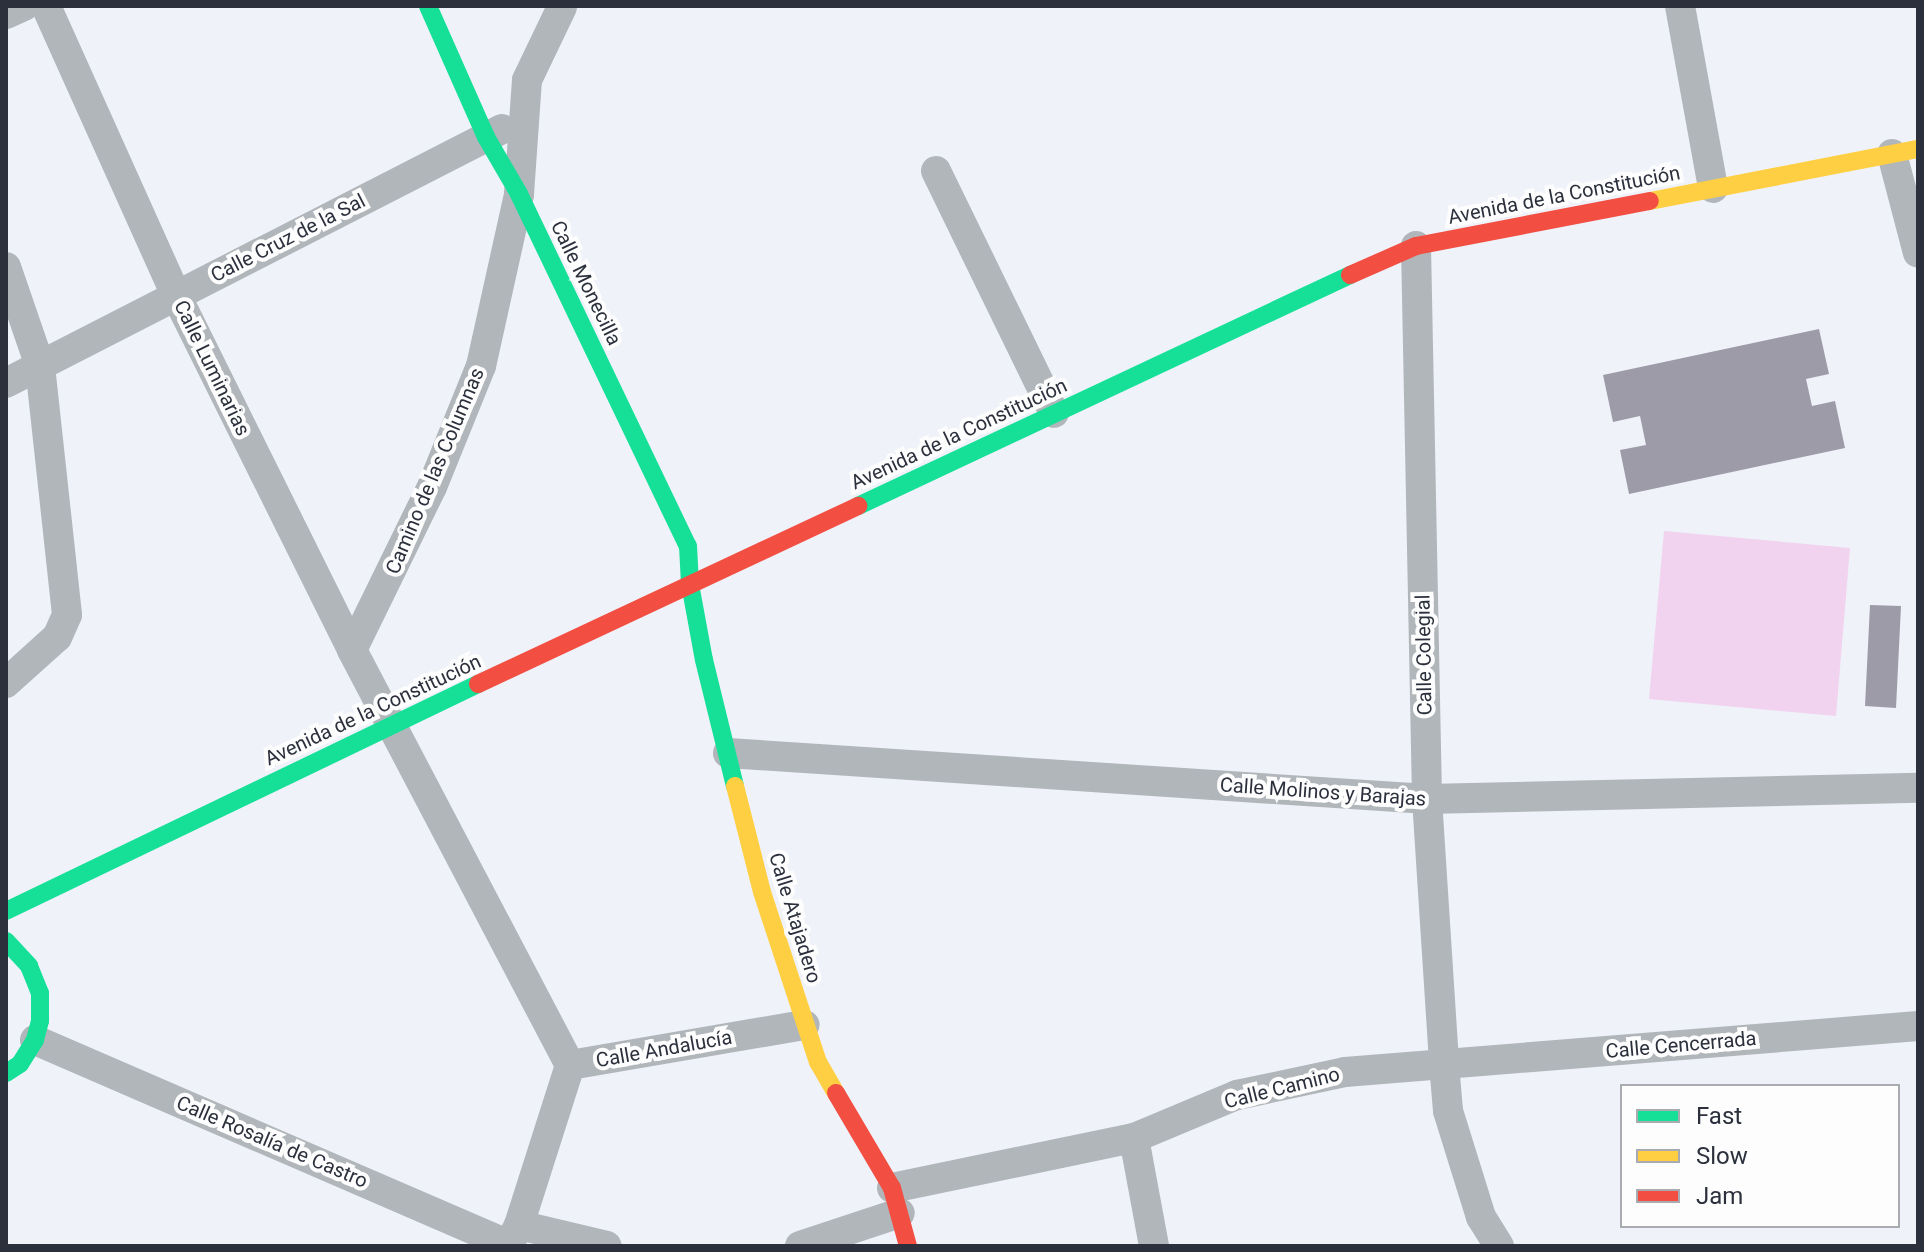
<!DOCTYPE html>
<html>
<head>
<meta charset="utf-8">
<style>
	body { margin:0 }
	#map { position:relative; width:1924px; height:1252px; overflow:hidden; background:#eff2f9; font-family:Roboto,sans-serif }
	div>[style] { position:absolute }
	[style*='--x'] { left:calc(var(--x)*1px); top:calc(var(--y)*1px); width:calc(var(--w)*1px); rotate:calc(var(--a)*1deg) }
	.green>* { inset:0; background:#f1d3ef }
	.building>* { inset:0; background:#9e9ba9 }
	.street>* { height:30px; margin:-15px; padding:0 15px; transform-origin:15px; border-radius:15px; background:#b1b6ba }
	.fast>* { height:18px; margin:-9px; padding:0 9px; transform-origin:9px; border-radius:9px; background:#16e098 }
	.slow>* { height:18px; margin:-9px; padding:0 9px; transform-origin:9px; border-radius:9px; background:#ffcf43 }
	.jam>* { height:18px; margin:-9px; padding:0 9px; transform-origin:9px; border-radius:9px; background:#f24e42 }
	span { translate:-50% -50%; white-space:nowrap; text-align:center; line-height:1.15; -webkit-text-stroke:8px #fdfdfd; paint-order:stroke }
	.street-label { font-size:20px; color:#2b303c }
	.frame { position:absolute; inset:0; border:8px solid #2b303c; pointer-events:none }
	.legend { position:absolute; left:1620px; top:1084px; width:280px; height:144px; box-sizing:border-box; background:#fdfdfd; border:2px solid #a9abb0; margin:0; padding:10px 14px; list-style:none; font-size:24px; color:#2b303c }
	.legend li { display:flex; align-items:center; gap:16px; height:40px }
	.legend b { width:40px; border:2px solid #a9abb0 }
</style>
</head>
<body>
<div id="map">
	<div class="green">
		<div style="clip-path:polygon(1664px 531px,1850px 548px,1836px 716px,1649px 699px)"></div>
	</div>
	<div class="building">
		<div style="clip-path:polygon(1819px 329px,1829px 374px,1806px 379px,1812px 406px,1835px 401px,1845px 448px,1629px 494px,1620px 450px,1646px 445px,1640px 416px,1613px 422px,1603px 375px)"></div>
		<div style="clip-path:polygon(1870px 605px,1901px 606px,1896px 708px,1865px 706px)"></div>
	</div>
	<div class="street">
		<div style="--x:46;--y:6;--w:317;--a:65.8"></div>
		<div style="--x:176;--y:295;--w:396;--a:63.6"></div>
		<div style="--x:352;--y:650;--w:469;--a:62.3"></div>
		<div style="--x:1680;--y:6;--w:185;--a:79.7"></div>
		<div style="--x:6;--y:14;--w:20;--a:-24"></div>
		<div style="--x:1892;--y:154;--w:102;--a:75.3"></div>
		<div style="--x:936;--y:171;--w:269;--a:64"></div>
		<div style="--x:1416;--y:246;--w:553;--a:88.86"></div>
		<div style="--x:1427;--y:799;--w:266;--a:86.3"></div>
		<div style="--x:1444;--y:1064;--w:47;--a:85.1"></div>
		<div style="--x:1448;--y:1111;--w:111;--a:72.7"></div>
		<div style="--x:1481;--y:1217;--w:34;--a:58"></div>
		<div style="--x:6;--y:267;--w:105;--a:71"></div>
		<div style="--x:40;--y:366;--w:250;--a:83.8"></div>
		<div style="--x:67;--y:615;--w:24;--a:114"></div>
		<div style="--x:57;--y:637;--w:69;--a:138"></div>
		<div style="--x:6;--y:383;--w:557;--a:-27.12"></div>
		<div style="--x:352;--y:650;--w:182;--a:-63.9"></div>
		<div style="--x:432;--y:487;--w:131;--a:-68"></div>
		<div style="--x:481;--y:366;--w:176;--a:-77.5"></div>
		<div style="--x:519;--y:194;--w:114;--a:-86"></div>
		<div style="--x:527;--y:80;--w:81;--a:-64.4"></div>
		<div style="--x:728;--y:753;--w:701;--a:3.77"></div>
		<div style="--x:1427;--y:799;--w:491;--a:-1.3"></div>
		<div style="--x:35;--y:1040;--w:516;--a:23.39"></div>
		<div style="--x:570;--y:1065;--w:238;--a:-9.7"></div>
		<div style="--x:1134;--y:1138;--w:110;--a:79.5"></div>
		<div style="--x:892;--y:1188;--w:247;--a:-11.7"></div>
		<div style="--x:1134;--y:1138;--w:112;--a:-22.7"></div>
		<div style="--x:1237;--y:1095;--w:110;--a:-12"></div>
		<div style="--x:1345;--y:1072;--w:575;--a:-4.59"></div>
		<div style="--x:519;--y:1225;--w:90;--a:13.4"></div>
		<div style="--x:508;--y:1246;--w:24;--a:-62"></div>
		<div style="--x:519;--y:1225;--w:168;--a:-72.3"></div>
		<div style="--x:800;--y:1246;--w:105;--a:-18.3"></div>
	</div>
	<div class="fast">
		<div style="--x:428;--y:6;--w:143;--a:66.1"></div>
		<div style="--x:486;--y:137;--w:66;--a:59.9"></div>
		<div style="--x:519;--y:194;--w:390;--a:64.4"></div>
		<div style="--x:688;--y:546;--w:38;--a:87"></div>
		<div style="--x:690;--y:584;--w:77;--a:79.6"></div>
		<div style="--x:704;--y:660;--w:130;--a:76.2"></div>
		<div style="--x:858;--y:506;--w:544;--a:-25.15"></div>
		<div style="--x:6;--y:911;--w:524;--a:-25.68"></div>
		<div style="--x:6;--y:941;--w:34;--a:47"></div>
		<div style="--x:29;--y:966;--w:29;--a:68"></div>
		<div style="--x:40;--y:993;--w:28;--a:90"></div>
		<div style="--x:40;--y:1021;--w:20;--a:105"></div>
		<div style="--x:35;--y:1040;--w:28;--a:122"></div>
		<div style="--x:20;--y:1064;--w:17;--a:147"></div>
	</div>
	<div class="slow">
		<div style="--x:1650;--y:201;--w:273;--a:-11"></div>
		<div style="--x:735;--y:786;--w:109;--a:75.7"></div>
		<div style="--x:762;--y:892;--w:179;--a:71.8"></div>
		<div style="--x:818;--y:1062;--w:36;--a:60"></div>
	</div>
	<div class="jam">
		<div style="--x:1350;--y:275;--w:72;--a:-23.7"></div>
		<div style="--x:1416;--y:246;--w:238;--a:-10.9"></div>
		<div style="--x:478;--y:684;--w:420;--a:-25.1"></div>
		<div style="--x:836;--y:1093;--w:110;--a:59.5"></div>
		<div style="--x:892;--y:1188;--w:60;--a:74.6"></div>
	</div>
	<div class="street-label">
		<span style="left:1564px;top:195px;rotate:-11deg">Avenida de la Constitución</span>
		<span style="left:288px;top:238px;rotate:-27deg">Calle Cruz de la Sal</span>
		<span style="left:586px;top:283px;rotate:64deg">Calle Monecilla</span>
		<span style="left:212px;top:368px;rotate:64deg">Calle Luminarias</span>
		<span style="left:959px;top:434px;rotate:-25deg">Avenida de la Constitución</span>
		<span style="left:435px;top:471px;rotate:-67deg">Camino de las Columnas</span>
		<span style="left:1424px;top:655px;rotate:-91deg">Calle Colegial</span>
		<span style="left:373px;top:710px;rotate:-25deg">Avenida de la Constitución</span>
		<span style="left:1323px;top:792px;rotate:4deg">Calle Molinos y Barajas</span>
		<span style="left:795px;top:918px;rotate:73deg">Calle Atajadero</span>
		<span style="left:1681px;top:1045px;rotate:-5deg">Calle Cencerrada</span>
		<span style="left:664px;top:1049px;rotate:-10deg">Calle Andalucía</span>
		<span style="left:1282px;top:1088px;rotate:-14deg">Calle Camino</span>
		<span style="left:272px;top:1142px;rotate:23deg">Calle Rosalía de Castro</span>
	</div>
	<div class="frame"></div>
	<ul class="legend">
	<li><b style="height:10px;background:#16e098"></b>Fast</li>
	<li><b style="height:10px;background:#ffcf43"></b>Slow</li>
	<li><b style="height:10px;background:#f24e42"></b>Jam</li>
	</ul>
</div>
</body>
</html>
